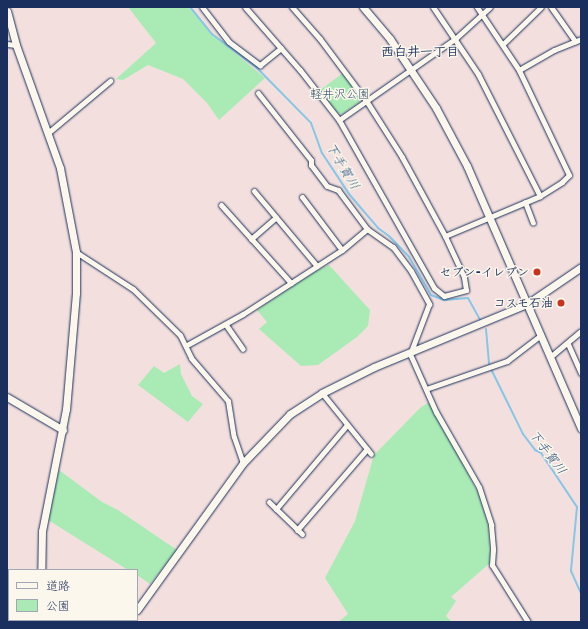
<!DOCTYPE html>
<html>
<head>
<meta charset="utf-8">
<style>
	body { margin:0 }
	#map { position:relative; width:588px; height:629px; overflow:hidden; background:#f3e0de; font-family:"Playpen Sans","Klee One",sans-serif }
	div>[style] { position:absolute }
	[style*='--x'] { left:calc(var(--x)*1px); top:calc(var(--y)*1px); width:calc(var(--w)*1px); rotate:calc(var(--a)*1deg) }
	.green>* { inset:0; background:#aaebb5 }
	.stream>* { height:2px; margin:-1px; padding:0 1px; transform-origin:1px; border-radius:1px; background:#86c6e7 }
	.roads { filter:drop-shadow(0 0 1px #1b2f5e) drop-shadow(0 0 1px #1b2f5e) }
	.street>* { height:5px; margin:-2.5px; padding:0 2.5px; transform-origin:2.5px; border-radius:2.5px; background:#fbf7ec }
	.secondary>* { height:7px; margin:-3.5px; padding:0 3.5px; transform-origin:3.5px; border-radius:3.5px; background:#fbf7ec }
	.dots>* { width:11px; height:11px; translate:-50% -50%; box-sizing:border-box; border:2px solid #fbf7ec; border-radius:50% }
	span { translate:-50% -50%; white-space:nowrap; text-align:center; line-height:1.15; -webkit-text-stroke:3px #fbf7ec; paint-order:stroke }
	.park-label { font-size:12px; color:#38556f }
	.poi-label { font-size:12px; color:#1b2f5e; font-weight:700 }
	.right { translate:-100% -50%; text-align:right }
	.neighbourhood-label { font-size:13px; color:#1b2f5e; font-weight:700 }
	.water-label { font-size:13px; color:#365580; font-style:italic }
	.frame { position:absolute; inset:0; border:8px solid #1b2f5e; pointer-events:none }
	.legend { position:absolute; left:8px; top:569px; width:130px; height:52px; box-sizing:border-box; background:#fbf7ec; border:1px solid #a1a7b3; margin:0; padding:5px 7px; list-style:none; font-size:12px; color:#1b2f5e }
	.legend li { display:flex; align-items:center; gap:8px; height:20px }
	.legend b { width:20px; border:1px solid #a1a7b3 }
</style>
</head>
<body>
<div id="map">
	<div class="green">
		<div style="clip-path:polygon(128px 7px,188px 7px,212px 34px,265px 78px,219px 120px,207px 103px,183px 79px,148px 65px,123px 80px,116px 79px,156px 43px)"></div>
		<div style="clip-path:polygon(343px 73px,361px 97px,360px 102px,342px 114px,337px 113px,320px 90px)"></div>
		<div style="clip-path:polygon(329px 265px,370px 310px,368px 326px,357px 337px,318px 365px,301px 366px,259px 329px,267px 322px,257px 310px,316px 271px)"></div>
		<div style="clip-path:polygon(180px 364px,181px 374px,192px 396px,203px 404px,188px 422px,138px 385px,154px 366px,164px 373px)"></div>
		<div style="clip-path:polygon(430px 402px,480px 497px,488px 525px,491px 562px,451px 597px,456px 601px,446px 616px,452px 622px,338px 622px,348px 614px,325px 578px,355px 521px,374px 455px,421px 407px)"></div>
		<div style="clip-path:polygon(59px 470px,102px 502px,118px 510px,177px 550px,150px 584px,137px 575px,137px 570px,128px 570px,48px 520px)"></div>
	</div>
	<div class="stream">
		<div style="--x:190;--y:7;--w:35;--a:51"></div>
		<div style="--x:212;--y:34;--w:56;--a:37.1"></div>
		<div style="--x:257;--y:68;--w:77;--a:45.5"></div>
		<div style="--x:311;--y:123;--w:32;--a:70"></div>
		<div style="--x:322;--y:153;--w:49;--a:56.6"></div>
		<div style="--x:349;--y:194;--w:45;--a:49.5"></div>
		<div style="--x:378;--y:228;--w:14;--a:36"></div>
		<div style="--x:389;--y:236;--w:29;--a:46"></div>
		<div style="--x:409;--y:257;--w:44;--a:59.9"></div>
		<div style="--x:431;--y:295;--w:14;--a:21"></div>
		<div style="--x:444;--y:300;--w:24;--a:-5"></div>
		<div style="--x:468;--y:298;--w:25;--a:61"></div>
		<div style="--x:486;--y:329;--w:35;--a:85"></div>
		<div style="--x:491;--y:369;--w:72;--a:63.8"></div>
		<div style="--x:523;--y:434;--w:20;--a:53"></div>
		<div style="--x:535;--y:450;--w:7;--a:27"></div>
		<div style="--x:541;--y:453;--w:65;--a:56.3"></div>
		<div style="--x:577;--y:507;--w:64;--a:95.4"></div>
		<div style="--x:571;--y:571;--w:24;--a:66"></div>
	</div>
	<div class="roads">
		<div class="street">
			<div style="--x:202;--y:7;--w:44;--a:52.4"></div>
			<div style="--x:229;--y:42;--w:39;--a:37"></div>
			<div style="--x:260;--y:65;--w:27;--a:-39"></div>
			<div style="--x:245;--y:7;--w:84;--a:48.9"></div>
			<div style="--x:300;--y:70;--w:63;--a:52"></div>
			<div style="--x:339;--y:120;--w:193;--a:60.5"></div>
			<div style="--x:434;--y:288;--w:13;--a:39"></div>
			<div style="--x:444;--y:296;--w:23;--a:-15"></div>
			<div style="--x:466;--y:290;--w:13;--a:-99"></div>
			<div style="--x:464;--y:277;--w:45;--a:-114.9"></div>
			<div style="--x:445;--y:236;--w:90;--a:-118.6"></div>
			<div style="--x:402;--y:157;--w:65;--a:-122.5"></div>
			<div style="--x:367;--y:102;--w:79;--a:-126.7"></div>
			<div style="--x:320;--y:39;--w:43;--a:-131.2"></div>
			<div style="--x:433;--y:7;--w:81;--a:56.1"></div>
			<div style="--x:478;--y:74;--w:137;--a:63.1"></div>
			<div style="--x:551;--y:7;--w:42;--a:54.8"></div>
			<div style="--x:7;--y:44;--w:9;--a:6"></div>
			<div style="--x:503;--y:44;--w:53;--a:-44.2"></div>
			<div style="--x:519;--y:70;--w:40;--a:-29.7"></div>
			<div style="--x:554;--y:50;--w:29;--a:-22"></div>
			<div style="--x:258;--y:93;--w:85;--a:51.7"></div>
			<div style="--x:311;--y:160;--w:5;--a:90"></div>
			<div style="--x:311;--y:165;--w:26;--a:53"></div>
			<div style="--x:327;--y:186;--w:12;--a:20"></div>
			<div style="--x:338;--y:190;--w:49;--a:53.4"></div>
			<div style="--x:367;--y:229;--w:32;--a:35"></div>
			<div style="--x:393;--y:247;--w:30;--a:53"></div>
			<div style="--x:411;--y:271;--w:38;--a:61"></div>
			<div style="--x:429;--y:304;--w:53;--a:110.8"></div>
			<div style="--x:410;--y:354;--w:64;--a:65.9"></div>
			<div style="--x:436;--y:412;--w:86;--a:60.2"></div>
			<div style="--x:479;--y:487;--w:40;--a:72"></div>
			<div style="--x:491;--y:525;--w:25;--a:85"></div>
			<div style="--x:493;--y:550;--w:15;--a:94"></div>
			<div style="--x:492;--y:565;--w:67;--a:57.7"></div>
			<div style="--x:339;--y:120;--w:143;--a:-35"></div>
			<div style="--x:456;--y:38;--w:46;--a:-42.4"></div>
			<div style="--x:49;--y:132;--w:80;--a:-39.9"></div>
			<div style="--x:254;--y:191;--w:98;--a:50"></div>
			<div style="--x:302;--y:197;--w:66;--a:53"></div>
			<div style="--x:525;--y:202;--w:22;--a:69"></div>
			<div style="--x:221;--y:205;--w:105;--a:48.1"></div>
			<div style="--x:445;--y:236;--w:103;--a:-22.8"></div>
			<div style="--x:540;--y:196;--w:26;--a:-32"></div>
			<div style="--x:562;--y:182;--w:10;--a:-45"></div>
			<div style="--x:569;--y:175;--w:116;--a:-115.5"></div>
			<div style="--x:519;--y:70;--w:76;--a:-123.7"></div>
			<div style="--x:251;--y:239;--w:33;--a:-41"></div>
			<div style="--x:76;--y:252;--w:68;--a:33"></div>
			<div style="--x:133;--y:289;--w:66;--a:44.4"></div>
			<div style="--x:180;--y:335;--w:25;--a:64"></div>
			<div style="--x:191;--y:358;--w:57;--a:49.3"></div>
			<div style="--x:228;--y:401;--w:36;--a:81"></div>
			<div style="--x:234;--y:437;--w:28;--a:71"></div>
			<div style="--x:226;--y:325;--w:29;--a:55"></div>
			<div style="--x:568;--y:344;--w:32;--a:66"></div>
			<div style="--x:187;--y:345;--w:64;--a:-29"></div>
			<div style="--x:243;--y:314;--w:118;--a:-32.9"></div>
			<div style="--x:342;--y:250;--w:33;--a:-40"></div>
			<div style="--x:550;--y:357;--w:40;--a:-40"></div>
			<div style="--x:426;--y:389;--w:86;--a:-19.1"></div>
			<div style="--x:507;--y:361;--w:43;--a:-37.4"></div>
			<div style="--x:322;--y:393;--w:78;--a:51.2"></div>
			<div style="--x:269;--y:502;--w:46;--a:44.1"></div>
			<div style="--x:276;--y:509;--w:110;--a:-49.8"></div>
			<div style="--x:297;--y:530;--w:107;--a:-49.2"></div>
		</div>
		<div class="secondary">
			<div style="--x:363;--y:7;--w:42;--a:49.8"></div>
			<div style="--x:390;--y:39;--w:83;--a:56.3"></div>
			<div style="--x:436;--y:108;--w:66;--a:61.9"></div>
			<div style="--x:467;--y:166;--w:286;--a:66.5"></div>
			<div style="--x:7;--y:11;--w:35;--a:75"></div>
			<div style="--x:16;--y:45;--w:131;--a:70.3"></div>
			<div style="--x:60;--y:168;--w:86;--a:79.2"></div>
			<div style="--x:76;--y:252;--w:41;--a:90"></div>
			<div style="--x:76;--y:293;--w:116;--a:94.9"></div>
			<div style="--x:66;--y:409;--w:124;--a:101.1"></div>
			<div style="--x:42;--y:531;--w:39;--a:91"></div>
			<div style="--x:7;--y:397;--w:65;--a:30.5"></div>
			<div style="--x:137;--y:610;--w:181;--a:-54.2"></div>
			<div style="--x:243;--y:463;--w:68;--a:-46.2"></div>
			<div style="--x:290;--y:414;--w:38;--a:-33"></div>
			<div style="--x:322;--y:393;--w:58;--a:-26.6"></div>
			<div style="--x:374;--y:367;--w:165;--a:-22.4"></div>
			<div style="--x:527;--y:304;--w:65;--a:-34.4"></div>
			<div style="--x:41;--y:622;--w:2;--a:-90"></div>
			<div style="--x:128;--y:622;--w:2;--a:-63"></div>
		</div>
	</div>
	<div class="dots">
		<div style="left:537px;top:272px;background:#c8321e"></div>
		<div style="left:561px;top:303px;background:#c8321e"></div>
	</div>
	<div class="park-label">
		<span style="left:340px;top:94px">軽井沢公園</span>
	</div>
	<div class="poi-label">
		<span class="right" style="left:529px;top:272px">セブン-イレブン</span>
		<span class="right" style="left:553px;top:303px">コスモ石油</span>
	</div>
	<div class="neighbourhood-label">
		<span style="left:420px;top:51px">西白井一丁目</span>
	</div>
	<div class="water-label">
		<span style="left:343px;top:166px;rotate:59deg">下手賀川</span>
		<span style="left:548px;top:452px;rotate:53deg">下手賀川</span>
	</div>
	<div class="frame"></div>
	<ul class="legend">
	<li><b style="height:5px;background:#fbf7ec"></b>道路</li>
	<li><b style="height:11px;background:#aaebb5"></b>公園</li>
	</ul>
</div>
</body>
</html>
